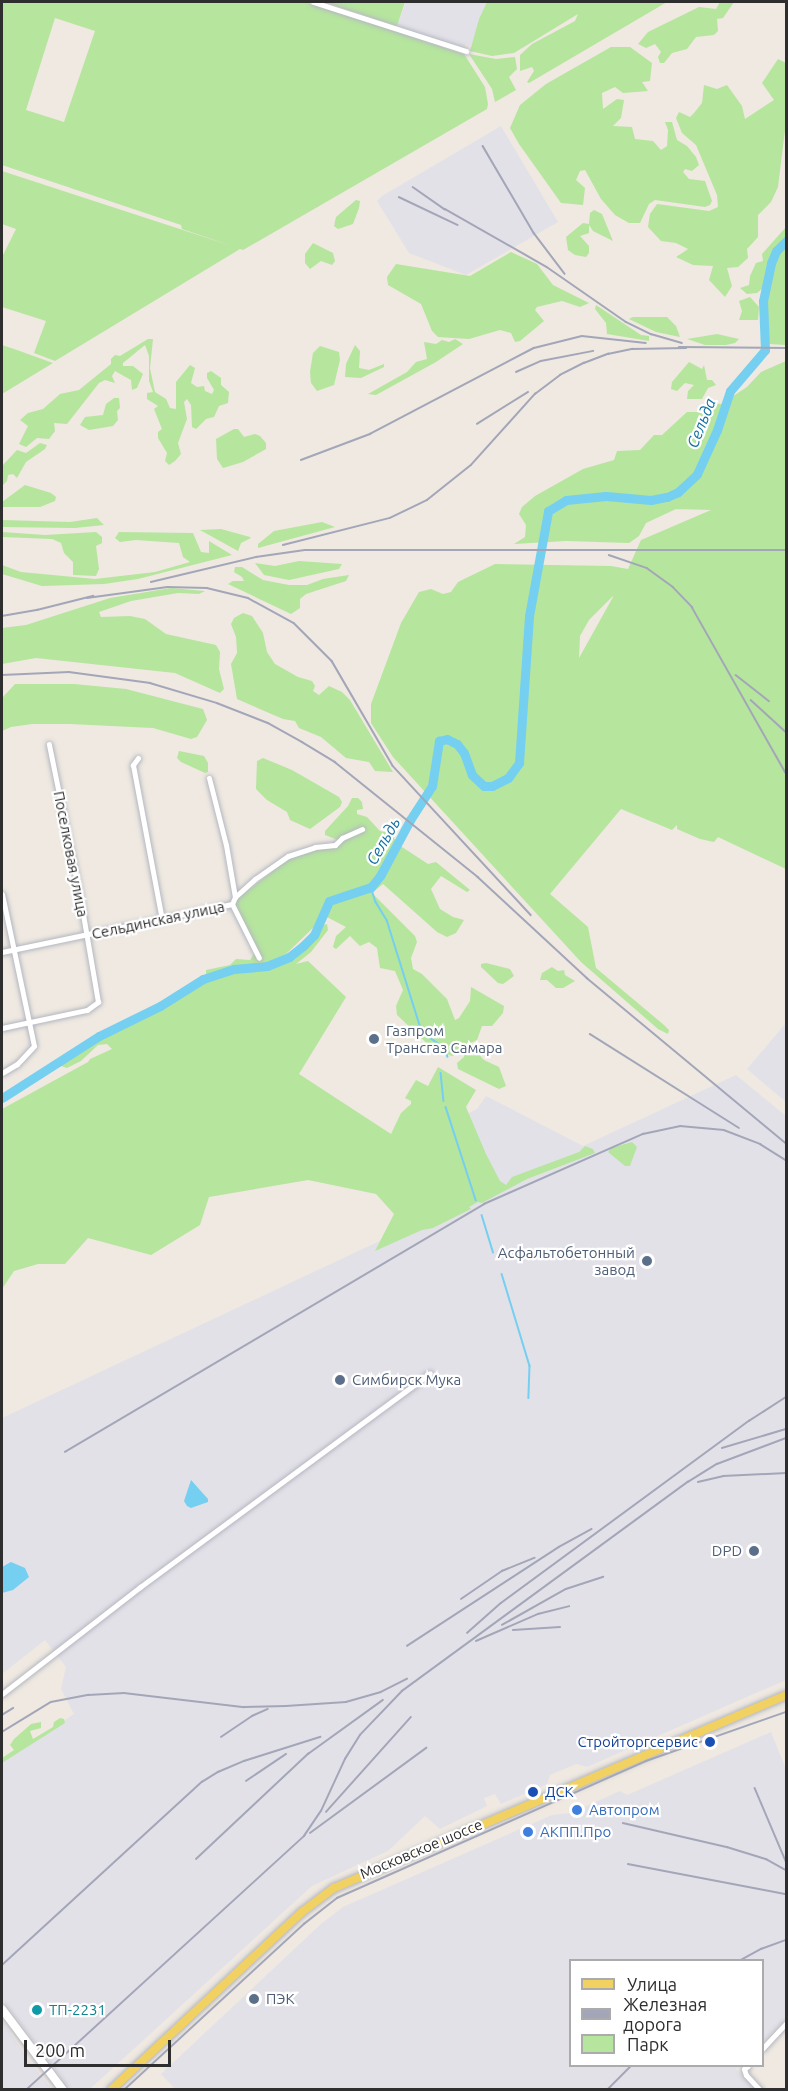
<!DOCTYPE html>
<html>
<head>
<meta charset="utf-8">
<style>
	body { margin:0 }
	#map { position:relative; width:788px; height:2091px; overflow:hidden; background:#efe9e1; font-family:Ubuntu,sans-serif }
	div>[style] { position:absolute }
	[style*='--x'] { left:calc(var(--x)*1px); top:calc(var(--y)*1px); width:calc(var(--w)*1px); rotate:calc(var(--a)*1deg) }
	.industrial>* { inset:0; background:#e3e1e8 }
	.green>* { inset:0; background:#b6e59e }
	.water>* { inset:0; background:#75cff0 }
	.stream>* { height:1.5px; margin:-0.75px; padding:0 0.75px; transform-origin:0.75px; border-radius:0.75px; background:#75cff0 }
	.river>* { height:9px; margin:-4.5px; padding:0 4.5px; transform-origin:4.5px; border-radius:4.5px; background:#75cff0 }
	.roads { filter:drop-shadow(0 0 2px #b4b7c1) drop-shadow(0 0 2px #b4b7c1) }
	.street>* { height:5px; margin:-2.5px; padding:0 2.5px; transform-origin:2.5px; border-radius:2.5px; background:#fff }
	.secondary>* { height:8px; margin:-4px; padding:0 4px; transform-origin:4px; border-radius:4px; background:#fff }
	.primary>* { height:8px; margin:-4px; padding:0 4px; transform-origin:4px; border-radius:4px; background:#f2d163 }
	.tram>* { height:1.5px; margin:-0.75px; padding:0 0.75px; transform-origin:0.75px; border-radius:0.75px; background:#a3a6b8 }
	.rail>* { height:1.5px; margin:-0.75px; padding:0 0.75px; transform-origin:0.75px; border-radius:0.75px; background:#a3a6b8 }
	.dots>* { width:16px; height:16px; translate:-50% -50%; box-sizing:border-box; border:3px solid #fff; border-radius:50% }
	span { translate:-50% -50%; white-space:nowrap; text-align:center; line-height:1.15; -webkit-text-stroke:4.5px #fff; paint-order:stroke }
	.street-label { font-size:15px; color:#2e2e2e }
	.service-label { font-size:15px; color:#4e5e75 }
	.left { translate:0 -50%; text-align:left }
	.right { translate:-100% -50%; text-align:right }
	.transit-label { font-size:15px; color:#164399 }
	.shop-label { font-size:15px; color:#366cbe }
	.culture-label { font-size:15px; color:#0d838f }
	.water-label { font-size:16px; color:#0d6fa3; font-style:italic }
	.frame { position:absolute; inset:0; border:3px solid #2e2e2e; pointer-events:none }
	.legend { position:absolute; left:569px; top:1959px; width:195px; height:108px; box-sizing:border-box; background:#fff; border:2px solid #ababab; margin:0; padding:8px 10px; list-style:none; font-size:18px; color:#2e2e2e }
	.legend li { display:flex; align-items:center; gap:12px; height:30px }
	.legend b { width:30px; border:2px solid #ababab }
	.scale { position:absolute; left:24px; top:2040px; width:147px; height:27px; box-sizing:border-box; border:3px solid #2e2e2e; border-top:0; padding-left:8px; font-size:18px; line-height:21px; white-space:nowrap; color:#2e2e2e; -webkit-text-stroke:4px #fff; paint-order:stroke }
</style>
</head>
<body>
<div id="map">
	<div class="industrial">
		<div style="clip-path:polygon(406px 2px,487px 2px,471px 46px,466px 44px,463px 47px,397px 26px)"></div>
		<div style="clip-path:polygon(501px 126px,558px 222px,466px 275px,409px 253px,377px 201px,382px 196px)"></div>
		<div style="clip-path:polygon(786px 1023px,786px 1102px,747px 1069px)"></div>
		<div style="clip-path:polygon(736px 1075px,786px 1116px,786px 1680px,587px 1767px,576px 1764px,550px 1775px,547px 1784px,501px 1804px,495px 1794px,484px 1798px,487px 1806px,440px 1829px,425px 1816px,388px 1851px,312px 1886px,90px 2089px,71px 2090px,2px 1999px,2px 1762px,74px 1714px,61px 1689px,66px 1667px,45px 1640px,2px 1674px,2px 1418px,495px 1187px,465px 1115px,477px 1109px,486px 1096px,583px 1146px)"></div>
		<div style="clip-path:polygon(771px 1732px,786px 1769px,786px 2018px,763px 2042px,762px 1960px,570px 1960px,570px 2066px,739px 2066px,736px 2069px,756px 2089px,176px 2090px,161px 2074px,321px 1924px,343px 1907px,552px 1815px,571px 1813px,620px 1791px,627px 1795px)"></div>
		<div style="clip-path:polygon(2px 2020px,28px 2060px,52px 2089px,2px 2089px)"></div>
	</div>
	<div class="green">
		<div style="clip-path:polygon(evenodd,2px 2px,305px 2px,464px 54px,485px 87px,488px 104px,487px 109px,243px 250px,240px 249px,55px 361px,34px 353px,46px 321px,2px 307px,2px 257px,16px 229px,2px 224px,2px 171px,235px 247px,182px 229px,181px 225px,2px 165px,2px 2px,55px 18px,95px 31px,64px 122px,26px 110px,55px 18px)"></div>
		<div style="clip-path:polygon(324px 2px,405px 2px,397px 26px)"></div>
		<div style="clip-path:polygon(487px 2px,667px 2px,529px 83px,527px 82px,534px 71px,532px 67px,520px 71px,520px 55px,532px 44px,575px 21px,578px 14px,514px 53px,492px 56px,470px 51px,479px 19px)"></div>
		<div style="clip-path:polygon(720px 2px,734px 2px,723px 18px,717px 19px,718px 31px,714px 35px,696px 37px,687px 49px,672px 53px,664px 63px,660px 63px,658px 57px,661px 52px,655px 44px,646px 48px,638px 44px,648px 32px,699px 7px,716px 9px)"></div>
		<div style="clip-path:polygon(611px 47px,630px 47px,652px 63px,650px 81px,642px 82px,648px 91px,623px 93px,615px 87px,602px 93px,603px 109px,617px 99px,624px 100px,621px 118px,613px 126px,632px 127px,635px 139px,653px 141px,661px 150px,667px 146px,668px 130px,665px 122px,672px 122px,677px 140px,687px 146px,696px 157px,699px 165px,692px 171px,685px 169px,683px 172px,689px 179px,705px 181px,712px 201px,710px 205px,705px 207px,655px 200px,649px 204px,640px 223px,629px 223px,615px 215px,601px 199px,585px 170px,580px 171px,576px 180px,585px 188px,583px 205px,561px 203px,519px 144px,510px 128px,520px 105px,546px 84px)"></div>
		<div style="clip-path:polygon(469px 54px,496px 59px,515px 57px,517px 69px,509px 77px,516px 90px,495px 102px,492px 89px)"></div>
		<div style="clip-path:polygon(778px 59px,786px 63px,786px 122px,778px 187px,771px 202px,758px 215px,758px 237px,747px 249px,748px 258px,738px 267px,727px 268px,732px 286px,725px 297px,709px 280px,713px 266px,693px 265px,676px 257px,688px 249px,676px 243px,661px 241px,648px 227px,650px 214px,657px 204px,709px 211px,718px 207px,717px 195px,696px 145px,682px 133px,676px 118px,679px 112px,690px 117px,694px 113px,702px 103px,704px 85px,717px 89px,727px 85px,742px 106px,745px 119px,774px 100px,762px 83px)"></div>
		<div style="clip-path:polygon(356px 200px,360px 201px,359px 208px,353px 224px,338px 229px,334px 226px,336px 217px)"></div>
		<div style="clip-path:polygon(594px 210px,602px 214px,613px 241px,593px 231px,589px 225px,589px 233px,580px 236px,589px 246px,589px 253px,586px 257px,575px 255px,568px 250px,566px 237px,583px 223px,589px 224px,590px 213px)"></div>
		<div style="clip-path:polygon(786px 227px,786px 345px,769px 344px,767px 320px,764px 317px,769px 294px,763px 288px,757px 293px,747px 294px,740px 288px,749px 285px,750px 276px,756px 263px,763px 261px,762px 254px)"></div>
		<div style="clip-path:polygon(313px 243px,333px 253px,335px 261px,332px 265px,321px 261px,310px 269px,305px 263px,305px 254px)"></div>
		<div style="clip-path:polygon(511px 252px,537px 264px,553px 285px,589px 303px,580px 307px,562px 301px,537px 307px,535px 310px,544px 321px,520px 341px,515px 342px,511px 333px,500px 330px,469px 339px,438px 337px,432px 331px,421px 304px,388px 285px,387px 277px,396px 264px,470px 276px)"></div>
		<div style="clip-path:polygon(750px 297px,759px 307px,758px 320px,739px 320px,742px 311px,739px 301px)"></div>
		<div style="clip-path:polygon(596px 305px,641px 335px,649px 336px,649px 341px,607px 334px,606px 323px,595px 309px)"></div>
		<div style="clip-path:polygon(633px 317px,667px 317px,676px 326px,680px 337px,656px 332px,629px 319px)"></div>
		<div style="clip-path:polygon(717px 334px,739px 339px,735px 343px,726px 345px,705px 345px,687px 339px)"></div>
		<div style="clip-path:polygon(148px 339px,153px 339px,150px 368px,155px 392px,166px 399px,170px 408px,176px 409px,176px 382px,190px 365px,195px 368px,191px 383px,197px 387px,204px 386px,205px 391px,212px 394px,214px 390px,207px 378px,207px 373px,211px 371px,221px 378px,221px 385px,229px 392px,228px 403px,219px 406px,214px 417px,206px 419px,196px 429px,192px 427px,191px 405px,187px 399px,184px 402px,187px 419px,178px 443px,181px 454px,175px 461px,169px 465px,165px 461px,167px 453px,158px 438px,158px 432px,162px 429px,154px 409px,158px 406px,147px 399px,147px 393px,153px 392px,149px 381px,149px 356px,145px 345px,123px 363px,123px 366px,133px 366px,143px 374px,137px 388px,132px 390px,131px 380px,115px 371px,112px 376px,115px 383px,105px 380px,99px 383px,67px 424px,54px 423px,55px 431px,49px 439px,37px 438px,26px 447px,19px 444px,28px 426px,20px 420px,28px 413px,43px 409px,60px 394px,79px 390px,111px 364px,111px 359px,115px 355px,120px 356px)"></div>
		<div style="clip-path:polygon(455px 339px,463px 344px,436px 362px,376px 395px,368px 394px,407px 372px,416px 362px,427px 359px,424px 342px,436px 344px,442px 340px,449px 342px)"></div>
		<div style="clip-path:polygon(2px 345px,14px 349px,53px 363px,2px 394px)"></div>
		<div style="clip-path:polygon(355px 345px,360px 351px,359px 368px,369px 370px,384px 364px,384px 367px,361px 378px,345px 377px,346px 364px)"></div>
		<div style="clip-path:polygon(320px 346px,339px 352px,340px 360px,334px 385px,317px 391px,311px 383px,310px 372px,313px 353px)"></div>
		<div style="clip-path:polygon(evenodd,786px 361px,786px 869px,718px 837px,714px 842px,700px 839px,677px 829px,677px 825px,672px 830px,621px 809px,550px 894px,588px 927px,596px 968px,664px 1025px,669px 1030px,668px 1034px,658px 1029px,581px 962px,393px 757px,371px 723px,371px 704px,401px 623px,419px 592px,431px 589px,443px 594px,451px 592px,458px 582px,495px 564px,611px 566px,628px 569px,641px 540px,711px 510px,676px 509px,646px 523px,639px 536px,629px 543px,566px 541px,514px 544px,525px 537px,526px 525px,519px 514px,522px 507px,535px 496px,583px 469px,614px 460px,617px 451px,640px 450px,654px 435px,662px 435px,687px 412px,699px 412px,711px 398px,714px 403px,721px 404px,747px 387px,761px 372px,786px 361px,613px 596px,613px 597px,579px 658px,580px 636px,589px 620px,613px 596px)"></div>
		<div style="clip-path:polygon(689px 362px,702px 369px,704px 365px,707px 380px,712px 380px,716px 385px,708px 388px,702px 399px,687px 399px,688px 391px,694px 385px,685px 383px,677px 391px,671px 389px,672px 382px)"></div>
		<div style="clip-path:polygon(114px 398px,119px 398px,120px 408px,117px 411px,118px 420px,113px 426px,89px 430px,80px 425px,85px 417px,103px 415px,106px 404px)"></div>
		<div style="clip-path:polygon(234px 429px,238px 429px,244px 437px,255px 434px,260px 436px,266px 443px,266px 449px,243px 462px,223px 468px,217px 459px,216px 439px)"></div>
		<div style="clip-path:polygon(40px 443px,47px 445px,45px 449px,26px 462px,17px 478px,13px 474px,8px 475px,7px 481px,2px 486px,2px 466px,17px 450px,26px 453px)"></div>
		<div style="clip-path:polygon(25px 485px,51px 493px,56px 497px,55px 501px,40px 507px,3px 507px,2px 502px)"></div>
		<div style="clip-path:polygon(97px 518px,104px 525px,75px 528px,2px 527px,2px 520px,70px 522px)"></div>
		<div style="clip-path:polygon(322px 522px,335px 527px,258px 548px,258px 544px,274px 531px)"></div>
		<div style="clip-path:polygon(221px 529px,250px 537px,251px 538px,241px 543px,238px 551px,200px 530px)"></div>
		<div style="clip-path:polygon(2px 532px,45px 535px,96px 532px,102px 537px,102px 543px,96px 546px,99px 569px,96px 576px,73px 575px,73px 562px,64px 553px,61px 543px,52px 539px,2px 537px)"></div>
		<div style="clip-path:polygon(119px 532px,193px 533px,201px 552px,209px 553px,209px 541px,232px 555px,138px 579px,104px 584px,42px 586px,2px 574px,2px 565px,21px 572px,95px 579px,155px 572px,190px 562px,183px 557px,179px 543px,136px 540px,120px 542px,115px 538px)"></div>
		<div style="clip-path:polygon(299px 561px,342px 564px,339px 569px,289px 580px,264px 575px,255px 563px,275px 566px)"></div>
		<div style="clip-path:polygon(235px 567px,242px 567px,263px 580px,289px 585px,307px 585px,323px 579px,349px 575px,346px 581px,306px 594px,300px 599px,300px 608px,291px 614px,228px 584px,233px 581px,244px 581px,242px 577px,234px 572px)"></div>
		<div style="clip-path:polygon(171px 588px,205px 591px,199px 594px,178px 593px,131px 601px,99px 612px,101px 617px,130px 616px,145px 619px,166px 634px,216px 645px,220px 652px,219px 669px,224px 689px,220px 693px,175px 673px,36px 658px,2px 664px,2px 628px,26px 625px,110px 598px)"></div>
		<div style="clip-path:polygon(243px 613px,252px 616px,263px 633px,267px 652px,275px 664px,298px 677px,312px 681px,315px 686px,313px 691px,319px 695px,329px 686px,342px 692px,350px 700px,393px 772px,375px 771px,369px 762px,346px 758px,321px 737px,299px 728px,295px 721px,283px 719px,237px 699px,231px 664px,237px 653px,236px 637px,231px 624px,234px 618px)"></div>
		<div style="clip-path:polygon(15px 684px,74px 684px,126px 689px,203px 709px,207px 720px,197px 737px,191px 739px,153px 728px,70px 724px,32px 724px,11px 727px,2px 731px,2px 698px)"></div>
		<div style="clip-path:polygon(179px 751px,204px 756px,208px 763px,208px 772px,205px 773px,181px 762px,177px 758px)"></div>
		<div style="clip-path:polygon(263px 758px,292px 770px,339px 797px,342px 802px,340px 807px,310px 829px,290px 820px,287px 812px,267px 800px,256px 789px,257px 761px)"></div>
		<div style="clip-path:polygon(352px 798px,358px 798px,362px 802px,363px 809px,357px 810px,357px 814px,367px 817px,380px 831px,389px 833px,402px 847px,428px 864px,436px 862px,470px 890px,467px 892px,441px 876px,431px 889px,440px 909px,453px 917px,464px 920px,456px 933px,447px 937px,437px 932px,383px 884px,372px 893px,415px 936px,417px 942px,411px 958px,413px 969px,422px 974px,447px 999px,455px 1020px,459px 1018px,470px 1001px,471px 987px,504px 1006px,503px 1013px,492px 1026px,482px 1026px,477px 1040px,469px 1044px,484px 1060px,499px 1067px,506px 1086px,499px 1089px,458px 1069px,457px 1063px,464px 1057px,465px 1051px,452px 1056px,433px 1049px,397px 1015px,396px 1006px,403px 990px,395px 971px,380px 968px,377px 948px,369px 942px,360px 946px,350px 936px,336px 949px,333px 947px,336px 936px,346px 927px,325px 916px,319px 917px,316px 925px,286px 954px,276px 959px,289px 957px,314px 935px,319px 926px,327px 924px,328px 930px,311px 952px,296px 964px,308px 961px,346px 997px,299px 1074px,391px 1134px,401px 1113px,411px 1104px,411px 1101px,405px 1098px,416px 1080px,428px 1086px,438px 1067px,476px 1090px,466px 1107px,486px 1154px,500px 1181px,506px 1185px,512px 1177px,579px 1152px,585px 1146px,593px 1149px,595px 1153px,527px 1179px,482px 1203px,478px 1202px,469px 1207px,471px 1209px,433px 1228px,422px 1230px,375px 1251px,394px 1214px,376px 1194px,308px 1180px,209px 1197px,200px 1225px,151px 1255px,88px 1238px,65px 1264px,38px 1264px,14px 1271px,2px 1289px,2px 1109px,88px 1062px,90px 1059px,112px 1049px,107px 1044px,98px 1045px,81px 1061px,67px 1068px,61px 1066px,63px 1059px,99px 1036px,160px 1006px,203px 979px,206px 976px,206px 970px,230px 965px,236px 959px,250px 960px,254px 954px,260px 956px,236px 906px,236px 900px,288px 859px,317px 849px,328px 849px,343px 842px,325px 835px,325px 831px,348px 806px)"></div>
		<div style="clip-path:polygon(486px 963px,510px 969px,514px 976px,503px 984px,498px 983px,481px 967px,481px 964px)"></div>
		<div style="clip-path:polygon(552px 967px,558px 971px,564px 970px,565px 975px,575px 981px,563px 988px,556px 988px,547px 980px,540px 980px,542px 973px)"></div>
		<div style="clip-path:polygon(632px 1142px,637px 1147px,630px 1166px,625px 1166px,608px 1152px,611px 1148px)"></div>
		<div style="clip-path:polygon(60px 1718px,64px 1719px,65px 1723px,2px 1763px,2px 1758px,14px 1750px,10px 1745px,14px 1739px,31px 1724px,41px 1722px,41px 1728px,30px 1731px,33px 1739px,53px 1727px,54px 1722px)"></div>
	</div>
	<div class="water">
		<div style="clip-path:polygon(191px 1480px,208px 1499px,208px 1502px,191px 1508px,187px 1506px,184px 1501px)"></div>
		<div style="clip-path:polygon(11px 1562px,25px 1568px,29px 1577px,13px 1590px,2px 1593px,2px 1567px)"></div>
	</div>
	<div class="stream">
		<div style="--x:371;--y:887;--w:16;--a:72"></div>
		<div style="--x:376;--y:902;--w:21;--a:59"></div>
		<div style="--x:387;--y:920;--w:117;--a:72.6"></div>
		<div style="--x:422;--y:1032;--w:28;--a:35"></div>
		<div style="--x:445;--y:1048;--w:9;--a:72"></div>
		<div style="--x:441;--y:1073;--w:28;--a:84"></div>
		<div style="--x:446;--y:1107;--w:98;--a:72.1"></div>
		<div style="--x:482;--y:1215;--w:39;--a:73"></div>
		<div style="--x:502;--y:1274;--w:96;--a:73.1"></div>
		<div style="--x:530;--y:1366;--w:32;--a:92"></div>
	</div>
	<div class="river">
		<div style="--x:2;--y:1098;--w:115;--a:-32.6"></div>
		<div style="--x:99;--y:1036;--w:68;--a:-26.2"></div>
		<div style="--x:160;--y:1006;--w:51;--a:-32.1"></div>
		<div style="--x:203;--y:979;--w:33;--a:-18"></div>
		<div style="--x:234;--y:969;--w:33;--a:-5"></div>
		<div style="--x:267;--y:966;--w:24;--a:-22"></div>
		<div style="--x:289;--y:957;--w:18;--a:-38"></div>
		<div style="--x:303;--y:946;--w:16;--a:-45"></div>
		<div style="--x:314;--y:935;--w:37;--a:-66"></div>
		<div style="--x:329;--y:901;--w:44;--a:-18.4"></div>
		<div style="--x:371;--y:887;--w:14;--a:-51"></div>
		<div style="--x:380;--y:876;--w:64;--a:-61.8"></div>
		<div style="--x:410;--y:820;--w:40;--a:-57.1"></div>
		<div style="--x:432;--y:786;--w:46;--a:-81.2"></div>
		<div style="--x:439;--y:741;--w:8;--a:-14"></div>
		<div style="--x:447;--y:739;--w:11;--a:27"></div>
		<div style="--x:457;--y:744;--w:11;--a:52"></div>
		<div style="--x:464;--y:753;--w:23;--a:70"></div>
		<div style="--x:472;--y:775;--w:16;--a:43"></div>
		<div style="--x:484;--y:786;--w:8;--a:0"></div>
		<div style="--x:492;--y:786;--w:18;--a:-27"></div>
		<div style="--x:508;--y:778;--w:19;--a:-54"></div>
		<div style="--x:519;--y:763;--w:147;--a:-86.1"></div>
		<div style="--x:529;--y:616;--w:107;--a:-79.7"></div>
		<div style="--x:548;--y:511;--w:21;--a:-31"></div>
		<div style="--x:566;--y:500;--w:40;--a:-5.7"></div>
		<div style="--x:606;--y:496;--w:45;--a:5.1"></div>
		<div style="--x:651;--y:500;--w:16;--a:-11"></div>
		<div style="--x:667;--y:497;--w:12;--a:-24"></div>
		<div style="--x:678;--y:492;--w:26;--a:-43"></div>
		<div style="--x:697;--y:474;--w:48;--a:-65.6"></div>
		<div style="--x:717;--y:430;--w:41;--a:-71.6"></div>
		<div style="--x:730;--y:391;--w:54;--a:-49.5"></div>
		<div style="--x:765;--y:350;--w:49;--a:-92.3"></div>
		<div style="--x:763;--y:301;--w:39;--a:-78"></div>
		<div style="--x:771;--y:263;--w:13;--a:-67"></div>
		<div style="--x:776;--y:251;--w:14;--a:-45"></div>
	</div>
	<div class="roads">
		<div class="street">
			<div style="--x:313;--y:2;--w:161;--a:17.8"></div>
			<div style="--x:138;--y:758;--w:9;--a:126"></div>
			<div style="--x:133;--y:765;--w:158;--a:79.4"></div>
			<div style="--x:209;--y:778;--w:69;--a:75.8"></div>
			<div style="--x:226;--y:845;--w:53;--a:80.2"></div>
			<div style="--x:2;--y:894;--w:155;--a:78.1"></div>
			<div style="--x:34;--y:1046;--w:25;--a:133"></div>
			<div style="--x:17;--y:1064;--w:17;--a:149"></div>
			<div style="--x:232;--y:904;--w:60;--a:63.4"></div>
			<div style="--x:2;--y:952;--w:235;--a:-11.8"></div>
			<div style="--x:232;--y:904;--w:8;--a:-67"></div>
			<div style="--x:235;--y:897;--w:27;--a:-42"></div>
			<div style="--x:255;--y:879;--w:40;--a:-34.9"></div>
			<div style="--x:288;--y:856;--w:28;--a:-18"></div>
			<div style="--x:315;--y:847;--w:20;--a:-6"></div>
			<div style="--x:335;--y:845;--w:10;--a:-45"></div>
			<div style="--x:342;--y:838;--w:22;--a:-24"></div>
			<div style="--x:2;--y:1028;--w:87;--a:-12"></div>
			<div style="--x:87;--y:1010;--w:14;--a:-36"></div>
			<div style="--x:98;--y:1002;--w:107;--a:-99.7"></div>
			<div style="--x:80;--y:897;--w:156;--a:-101.5"></div>
			<div style="--x:2;--y:1694;--w:175;--a:-37.8"></div>
			<div style="--x:140;--y:1587;--w:360;--a:-36.4"></div>
			<div style="--x:762;--y:2049;--w:35;--a:-47"></div>
			<div style="--x:748;--y:2066;--w:5;--a:143"></div>
			<div style="--x:744;--y:2069;--w:6;--a:72"></div>
			<div style="--x:746;--y:2075;--w:21;--a:47"></div>
		</div>
		<div class="secondary">
			<div style="--x:2;--y:2009;--w:101;--a:53"></div>
		</div>
		<div class="primary">
			<div style="--x:111;--y:2090;--w:261;--a:-43"></div>
			<div style="--x:302;--y:1912;--w:40;--a:-37"></div>
			<div style="--x:334;--y:1888;--w:491;--a:-23.1"></div>
		</div>
	</div>
	<div class="tram">
		<div style="--x:124;--y:2090;--w:245;--a:-42.7"></div>
		<div style="--x:304;--y:1924;--w:42;--a:-38.2"></div>
		<div style="--x:337;--y:1898;--w:338;--a:-23.9"></div>
		<div style="--x:646;--y:1761;--w:148;--a:-19.3"></div>
	</div>
	<div class="rail">
		<div style="--x:483;--y:146;--w:101;--a:59.6"></div>
		<div style="--x:534;--y:233;--w:51;--a:52.9"></div>
		<div style="--x:413;--y:187;--w:39;--a:35"></div>
		<div style="--x:445;--y:209;--w:117;--a:29.6"></div>
		<div style="--x:547;--y:267;--w:96;--a:34.8"></div>
		<div style="--x:626;--y:322;--w:28;--a:26"></div>
		<div style="--x:651;--y:334;--w:32;--a:16"></div>
		<div style="--x:399;--y:197;--w:65;--a:25.4"></div>
		<div style="--x:679;--y:347;--w:107;--a:0.5"></div>
		<div style="--x:516;--y:372;--w:27;--a:-24"></div>
		<div style="--x:541;--y:361;--w:53;--a:-10.9"></div>
		<div style="--x:477;--y:424;--w:60;--a:-32.1"></div>
		<div style="--x:301;--y:460;--w:74;--a:-20.6"></div>
		<div style="--x:370;--y:434;--w:185;--a:-27.7"></div>
		<div style="--x:534;--y:348;--w:49;--a:-14"></div>
		<div style="--x:582;--y:336;--w:64;--a:6.2"></div>
		<div style="--x:283;--y:545;--w:110;--a:-14.2"></div>
		<div style="--x:390;--y:518;--w:41;--a:-25.9"></div>
		<div style="--x:427;--y:500;--w:56;--a:-38.5"></div>
		<div style="--x:471;--y:465;--w:96;--a:-48"></div>
		<div style="--x:535;--y:394;--w:31;--a:-37"></div>
		<div style="--x:560;--y:375;--w:27;--a:-27"></div>
		<div style="--x:584;--y:363;--w:26;--a:-21"></div>
		<div style="--x:608;--y:354;--w:25;--a:-12"></div>
		<div style="--x:632;--y:349;--w:54;--a:-1.1"></div>
		<div style="--x:609;--y:555;--w:40;--a:18.9"></div>
		<div style="--x:647;--y:568;--w:32;--a:36"></div>
		<div style="--x:673;--y:587;--w:28;--a:46"></div>
		<div style="--x:692;--y:607;--w:191;--a:60.5"></div>
		<div style="--x:151;--y:582;--w:108;--a:-13.4"></div>
		<div style="--x:256;--y:557;--w:49;--a:-8.1"></div>
		<div style="--x:305;--y:550;--w:481;--a:0"></div>
		<div style="--x:87;--y:598;--w:81;--a:-7.8"></div>
		<div style="--x:167;--y:587;--w:40;--a:1.4"></div>
		<div style="--x:207;--y:588;--w:42;--a:13.7"></div>
		<div style="--x:248;--y:598;--w:52;--a:28.5"></div>
		<div style="--x:294;--y:623;--w:54;--a:45"></div>
		<div style="--x:332;--y:661;--w:121;--a:59.8"></div>
		<div style="--x:393;--y:766;--w:203;--a:47.2"></div>
		<div style="--x:2;--y:616;--w:36;--a:-10"></div>
		<div style="--x:37;--y:610;--w:58;--a:-14"></div>
		<div style="--x:2;--y:675;--w:67;--a:-2.6"></div>
		<div style="--x:69;--y:672;--w:82;--a:7.7"></div>
		<div style="--x:150;--y:683;--w:70;--a:16.6"></div>
		<div style="--x:217;--y:703;--w:55;--a:21.4"></div>
		<div style="--x:268;--y:723;--w:39;--a:29"></div>
		<div style="--x:302;--y:742;--w:39;--a:31"></div>
		<div style="--x:335;--y:762;--w:184;--a:38.8"></div>
		<div style="--x:478;--y:877;--w:149;--a:42.8"></div>
		<div style="--x:587;--y:978;--w:259;--a:39.7"></div>
		<div style="--x:736;--y:675;--w:42;--a:38.2"></div>
		<div style="--x:751;--y:700;--w:47;--a:42.4"></div>
		<div style="--x:590;--y:1034;--w:176;--a:32.2"></div>
		<div style="--x:722;--y:1448;--w:67;--a:-16.5"></div>
		<div style="--x:65;--y:1452;--w:487;--a:-30.6"></div>
		<div style="--x:484;--y:1204;--w:174;--a:-23.8"></div>
		<div style="--x:643;--y:1134;--w:38;--a:-12"></div>
		<div style="--x:680;--y:1126;--w:44;--a:5.2"></div>
		<div style="--x:724;--y:1130;--w:39;--a:21"></div>
		<div style="--x:760;--y:1144;--w:31;--a:32"></div>
		<div style="--x:698;--y:1482;--w:26;--a:-13"></div>
		<div style="--x:723;--y:1476;--w:63;--a:-2.7"></div>
		<div style="--x:461;--y:1599;--w:50;--a:-34.3"></div>
		<div style="--x:502;--y:1571;--w:35;--a:-22"></div>
		<div style="--x:502;--y:1625;--w:73;--a:-29.4"></div>
		<div style="--x:566;--y:1589;--w:39;--a:-18"></div>
		<div style="--x:513;--y:1630;--w:47;--a:-3.7"></div>
		<div style="--x:467;--y:1633;--w:45;--a:-41.4"></div>
		<div style="--x:501;--y:1603;--w:308;--a:-36.3"></div>
		<div style="--x:749;--y:1421;--w:44;--a:-33"></div>
		<div style="--x:476;--y:1641;--w:68;--a:-23.5"></div>
		<div style="--x:538;--y:1614;--w:32;--a:-14"></div>
		<div style="--x:407;--y:1646;--w:181;--a:-33.1"></div>
		<div style="--x:559;--y:1547;--w:37;--a:-29"></div>
		<div style="--x:2;--y:1715;--w:13;--a:-32"></div>
		<div style="--x:2;--y:1732;--w:57;--a:-31.5"></div>
		<div style="--x:51;--y:1702;--w:38;--a:-11"></div>
		<div style="--x:88;--y:1695;--w:36;--a:-3"></div>
		<div style="--x:124;--y:1693;--w:121;--a:6.7"></div>
		<div style="--x:244;--y:1707;--w:42;--a:-1.4"></div>
		<div style="--x:286;--y:1706;--w:60;--a:-3.8"></div>
		<div style="--x:346;--y:1702;--w:36;--a:-16"></div>
		<div style="--x:381;--y:1692;--w:29;--a:-27"></div>
		<div style="--x:221;--y:1737;--w:37;--a:-34"></div>
		<div style="--x:252;--y:1716;--w:17;--a:-24"></div>
		<div style="--x:246;--y:1781;--w:48;--a:-34"></div>
		<div style="--x:755;--y:1788;--w:79;--a:67"></div>
		<div style="--x:326;--y:1812;--w:127;--a:-48.2"></div>
		<div style="--x:623;--y:1823;--w:107;--a:13"></div>
		<div style="--x:727;--y:1847;--w:41;--a:17.1"></div>
		<div style="--x:766;--y:1859;--w:23;--a:29"></div>
		<div style="--x:310;--y:1833;--w:144;--a:-36.2"></div>
		<div style="--x:196;--y:1859;--w:154;--a:-43.2"></div>
		<div style="--x:308;--y:1754;--w:92;--a:-35.8"></div>
		<div style="--x:628;--y:1864;--w:161;--a:10.8"></div>
		<div style="--x:741;--y:1960;--w:23;--a:-29"></div>
		<div style="--x:761;--y:1949;--w:27;--a:-20"></div>
		<div style="--x:2;--y:1965;--w:271;--a:-42.5"></div>
		<div style="--x:202;--y:1782;--w:19;--a:-32"></div>
		<div style="--x:218;--y:1772;--w:28;--a:-23"></div>
		<div style="--x:244;--y:1761;--w:80;--a:-17.5"></div>
		<div style="--x:26;--y:2090;--w:377;--a:-42.4"></div>
		<div style="--x:304;--y:1836;--w:30;--a:-56"></div>
		<div style="--x:321;--y:1811;--w:57;--a:-65.2"></div>
		<div style="--x:345;--y:1759;--w:28;--a:-58"></div>
		<div style="--x:360;--y:1735;--w:61;--a:-46.3"></div>
		<div style="--x:402;--y:1691;--w:354;--a:-36.2"></div>
		<div style="--x:688;--y:1482;--w:34;--a:-32"></div>
		<div style="--x:717;--y:1464;--w:74;--a:-20.6"></div>
		<div style="--x:607;--y:2090;--w:34;--a:-45"></div>
	</div>
	<div class="dots">
		<div style="left:374px;top:1039px;background:#5c6f8a"></div>
		<div style="left:647px;top:1261px;background:#5c6f8a"></div>
		<div style="left:340px;top:1380px;background:#5c6f8a"></div>
		<div style="left:754px;top:1551px;background:#5c6f8a"></div>
		<div style="left:710px;top:1742px;background:#1a4fb4"></div>
		<div style="left:533px;top:1792px;background:#1a4fb4"></div>
		<div style="left:577px;top:1810px;background:#3f7fe0"></div>
		<div style="left:528px;top:1832px;background:#3f7fe0"></div>
		<div style="left:254px;top:1999px;background:#5c6f8a"></div>
		<div style="left:37px;top:2010px;background:#0f9aa8"></div>
	</div>
	<div class="street-label">
		<span style="left:71px;top:854px;rotate:79deg">Поселковая улица</span>
		<span style="left:158px;top:920px;rotate:-12deg">Сельдинская улица</span>
		<span style="left:421px;top:1849px;rotate:-23deg">Московское шоссе</span>
	</div>
	<div class="service-label">
		<span class="left" style="left:386px;top:1039px">Газпром<br>Трансгаз Самара</span>
		<span class="right" style="left:635px;top:1261px">Асфальтобетонный<br>завод</span>
		<span class="left" style="left:352px;top:1380px">Симбирск Мука</span>
		<span class="right" style="left:742px;top:1551px">DPD</span>
		<span class="left" style="left:266px;top:1999px">ПЭК</span>
	</div>
	<div class="transit-label">
		<span class="right" style="left:698px;top:1742px">Стройторгсервис</span>
		<span class="left" style="left:545px;top:1792px">ДСК</span>
	</div>
	<div class="shop-label">
		<span class="left" style="left:589px;top:1810px">Автопром</span>
		<span class="left" style="left:540px;top:1832px">АКПП.Про</span>
	</div>
	<div class="culture-label">
		<span class="left" style="left:49px;top:2010px">ТП-2231</span>
	</div>
	<div class="water-label">
		<span style="left:701px;top:423px;rotate:-68deg">Сельда</span>
		<span style="left:383px;top:841px;rotate:-60deg">Сельдь</span>
	</div>
	<div class="frame"></div>
	<ul class="legend">
	<li><b style="height:8px;background:#f2d163"></b>Улица</li>
	<li><b style="height:8px;background:#a3a6b8"></b>Железная дорога</li>
	<li><b style="height:16px;background:#b6e59e"></b>Парк</li>
	</ul>
	<div class="scale">200 m</div>
</div>
</body>
</html>
